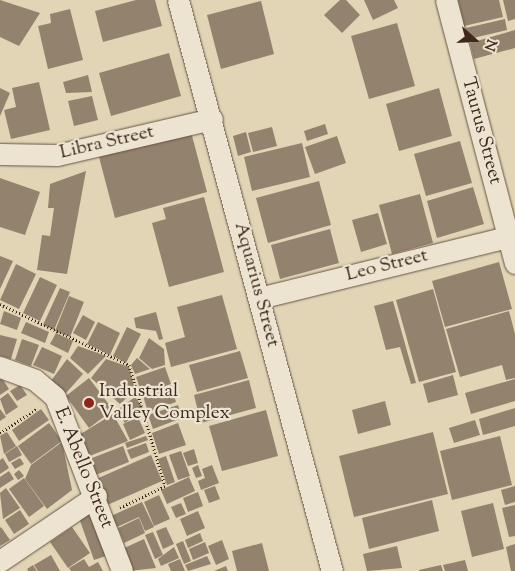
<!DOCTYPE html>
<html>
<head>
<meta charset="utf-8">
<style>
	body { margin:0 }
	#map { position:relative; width:515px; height:571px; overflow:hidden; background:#e1d5b6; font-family:"Sorts Mill Goudy",serif }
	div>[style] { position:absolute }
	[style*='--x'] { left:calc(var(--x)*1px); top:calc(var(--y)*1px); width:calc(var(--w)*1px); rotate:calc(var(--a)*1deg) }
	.building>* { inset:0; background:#93826d }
	.path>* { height:3px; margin-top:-1.5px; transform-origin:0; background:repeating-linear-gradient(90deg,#3e281d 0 1px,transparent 0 3.5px) }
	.roads { filter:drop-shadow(0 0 1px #675343) drop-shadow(0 0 1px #675343) }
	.minor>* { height:21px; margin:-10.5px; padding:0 10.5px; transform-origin:10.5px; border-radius:10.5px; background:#ece4d0 }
	.dots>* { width:14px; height:14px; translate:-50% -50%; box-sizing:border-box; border:2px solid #ece4d0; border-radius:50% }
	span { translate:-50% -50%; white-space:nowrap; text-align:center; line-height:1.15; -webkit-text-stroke:4.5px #ece4d0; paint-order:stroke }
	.street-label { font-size:19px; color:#3e281d }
	.poi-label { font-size:19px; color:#3e281d }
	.left { translate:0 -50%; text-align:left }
	.north { position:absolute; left:450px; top:15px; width:50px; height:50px; -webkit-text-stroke:4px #ece4d0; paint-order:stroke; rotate:109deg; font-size:14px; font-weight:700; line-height:20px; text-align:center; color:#3e281d }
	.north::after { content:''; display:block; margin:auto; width:18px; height:22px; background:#3e281d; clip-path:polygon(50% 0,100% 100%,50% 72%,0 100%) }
</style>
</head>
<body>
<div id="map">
	<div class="building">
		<div style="clip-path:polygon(0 0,40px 13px,19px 46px,0 37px)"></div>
		<div style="clip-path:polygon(136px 0,155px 0,162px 26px,103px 42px,95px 11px)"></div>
		<div style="clip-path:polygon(340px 0,346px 0,360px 15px,342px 33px,324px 15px)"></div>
		<div style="clip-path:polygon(364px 0,394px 0,398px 8px,373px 20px)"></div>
		<div style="clip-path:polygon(458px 0,499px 0,503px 17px,464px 26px)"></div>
		<div style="clip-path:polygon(503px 0,515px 0,515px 19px,508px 21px)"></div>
		<div style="clip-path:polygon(261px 1px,274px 54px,221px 69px,207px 15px)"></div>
		<div style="clip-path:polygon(70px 9px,83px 60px,48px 69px,38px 26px,51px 23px,50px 14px)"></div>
		<div style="clip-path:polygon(505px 19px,507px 30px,469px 39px,466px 28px)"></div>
		<div style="clip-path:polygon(397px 23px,415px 86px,369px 99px,351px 36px)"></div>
		<div style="clip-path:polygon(515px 30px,515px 48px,474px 59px,470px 43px)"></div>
		<div style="clip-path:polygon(169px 53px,181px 96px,111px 116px,99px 73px)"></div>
		<div style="clip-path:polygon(88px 75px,92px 92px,66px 93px,63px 82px)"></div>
		<div style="clip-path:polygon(39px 82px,50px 130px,11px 139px,4px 110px,16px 107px,12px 88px)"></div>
		<div style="clip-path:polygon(0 88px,10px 93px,0 116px)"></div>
		<div style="clip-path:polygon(439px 88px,452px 136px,399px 151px,386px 104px)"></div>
		<div style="clip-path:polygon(92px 96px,98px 120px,74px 126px,68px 101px)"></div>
		<div style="clip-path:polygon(325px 124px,328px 134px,307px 141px,304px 131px)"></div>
		<div style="clip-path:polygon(272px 127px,277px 146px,253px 152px,248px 133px)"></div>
		<div style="clip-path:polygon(191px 132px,207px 192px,115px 218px,99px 157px)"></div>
		<div style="clip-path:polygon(246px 132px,251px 152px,238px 156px,233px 136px)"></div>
		<div style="clip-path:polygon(337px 136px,346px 163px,315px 174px,305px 147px)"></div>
		<div style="clip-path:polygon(460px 141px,472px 183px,426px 196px,414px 154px)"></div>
		<div style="clip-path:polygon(302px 143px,310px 177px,252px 191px,244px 157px)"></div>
		<div style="clip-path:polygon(86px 171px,67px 274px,37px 270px,42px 235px,50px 236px,54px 208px,48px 208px,50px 184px)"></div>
		<div style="clip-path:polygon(0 178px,40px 192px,25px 235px,0 227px)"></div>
		<div style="clip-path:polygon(319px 181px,331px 225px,268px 243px,256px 198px)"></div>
		<div style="clip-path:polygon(473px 187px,484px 224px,437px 238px,427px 201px)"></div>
		<div style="clip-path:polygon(420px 194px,433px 243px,392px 254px,379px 205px)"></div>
		<div style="clip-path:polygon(204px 197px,224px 272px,169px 287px,152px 223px,166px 219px,163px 208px)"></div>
		<div style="clip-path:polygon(378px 213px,387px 244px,361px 252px,352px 220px)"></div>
		<div style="clip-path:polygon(330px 229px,339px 263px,280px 279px,271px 245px)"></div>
		<div style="clip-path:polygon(0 256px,13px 261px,0 289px)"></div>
		<div style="clip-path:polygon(499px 262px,512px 309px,445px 327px,432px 281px)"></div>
		<div style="clip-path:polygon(16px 264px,36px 274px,19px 309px,0 300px)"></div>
		<div style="clip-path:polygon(40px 277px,57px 285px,40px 321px,23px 313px)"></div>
		<div style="clip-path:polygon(60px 288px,70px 292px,54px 330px,43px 325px)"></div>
		<div style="clip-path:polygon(433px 289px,456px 372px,419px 382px,396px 300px)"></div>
		<div style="clip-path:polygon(222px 295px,237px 349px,171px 367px,165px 343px,185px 337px,177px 307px)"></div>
		<div style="clip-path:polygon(69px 296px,84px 302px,70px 337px,55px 331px)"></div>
		<div style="clip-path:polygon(393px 301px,416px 383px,411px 384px,400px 347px,386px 350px,374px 306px)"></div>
		<div style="clip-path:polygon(4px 311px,21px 318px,17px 330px,0 324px)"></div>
		<div style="clip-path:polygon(509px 311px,515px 334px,515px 378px,506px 380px,502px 365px,460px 377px,446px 329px)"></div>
		<div style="clip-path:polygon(156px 312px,163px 339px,159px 340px,156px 331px,136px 328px,134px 318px)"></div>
		<div style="clip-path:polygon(83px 315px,95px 322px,86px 340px,73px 333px)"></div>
		<div style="clip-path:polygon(26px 322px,49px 332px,45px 343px,21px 333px)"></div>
		<div style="clip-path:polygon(98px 322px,120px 333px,110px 355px,87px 344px)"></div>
		<div style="clip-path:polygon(127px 327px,141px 334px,126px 363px,113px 356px)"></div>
		<div style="clip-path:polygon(56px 333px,73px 341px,68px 353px,50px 344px)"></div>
		<div style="clip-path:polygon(0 335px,17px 339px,11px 359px,0 356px)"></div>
		<div style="clip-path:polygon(149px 338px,164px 349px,165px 365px,152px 369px,139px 358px)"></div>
		<div style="clip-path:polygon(22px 339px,39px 345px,31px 366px,15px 360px)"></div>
		<div style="clip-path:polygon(78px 346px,106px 356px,88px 374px,70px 358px)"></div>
		<div style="clip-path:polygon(42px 347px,62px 356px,54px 374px,33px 365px)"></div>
		<div style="clip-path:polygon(240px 351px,248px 378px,197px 392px,189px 365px)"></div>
		<div style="clip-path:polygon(137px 358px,150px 369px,135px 374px,131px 365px)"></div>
		<div style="clip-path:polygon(67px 359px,83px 374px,66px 393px,51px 381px)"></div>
		<div style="clip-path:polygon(106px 359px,129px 367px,135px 390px,120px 404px,91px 378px)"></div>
		<div style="clip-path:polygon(165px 367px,171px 384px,142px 394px,136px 377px)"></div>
		<div style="clip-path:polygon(0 375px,9px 389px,0 395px)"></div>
		<div style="clip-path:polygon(453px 375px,458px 395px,428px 403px,423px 384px)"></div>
		<div style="clip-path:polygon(89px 378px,113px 410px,89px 428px,66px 396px)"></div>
		<div style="clip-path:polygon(515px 379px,515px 401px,471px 414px,465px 393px)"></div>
		<div style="clip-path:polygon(249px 380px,256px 408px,201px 423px,194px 395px)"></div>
		<div style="clip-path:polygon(20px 385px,27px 395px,17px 401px,10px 391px)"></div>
		<div style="clip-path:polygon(171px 386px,176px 402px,148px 412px,143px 396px)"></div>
		<div style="clip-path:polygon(8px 393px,18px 407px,6px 415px,0 399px)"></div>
		<div style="clip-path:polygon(135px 397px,144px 409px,125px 423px,116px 411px)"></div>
		<div style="clip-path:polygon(385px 401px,391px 425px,358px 434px,352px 410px)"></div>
		<div style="clip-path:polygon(178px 405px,182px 418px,153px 429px,148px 415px)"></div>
		<div style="clip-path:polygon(515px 408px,515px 426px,483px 435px,479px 419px)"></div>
		<div style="clip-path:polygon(0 409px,6px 417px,0 421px)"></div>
		<div style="clip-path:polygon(41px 409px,49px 420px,19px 441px,12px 430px)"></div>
		<div style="clip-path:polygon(266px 410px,278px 456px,222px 471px,209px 426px)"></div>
		<div style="clip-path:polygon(113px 414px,128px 441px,87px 457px,79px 435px)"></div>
		<div style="clip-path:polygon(138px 417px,145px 433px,130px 440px,123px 424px)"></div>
		<div style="clip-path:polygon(475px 420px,480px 435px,454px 443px,449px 428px)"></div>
		<div style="clip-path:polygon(49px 423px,62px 441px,31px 464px,18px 446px)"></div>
		<div style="clip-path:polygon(178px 423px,186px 445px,159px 454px,152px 433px)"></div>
		<div style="clip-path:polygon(7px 432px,16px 446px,4px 454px,0 436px)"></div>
		<div style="clip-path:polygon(433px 432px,448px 494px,354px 517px,339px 456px)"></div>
		<div style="clip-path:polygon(146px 436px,148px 440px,127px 448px,125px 443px)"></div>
		<div style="clip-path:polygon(500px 436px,512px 485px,452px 500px,440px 451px)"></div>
		<div style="clip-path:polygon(62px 442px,72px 490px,47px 509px,25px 479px,31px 465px)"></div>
		<div style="clip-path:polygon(146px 443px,149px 452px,131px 459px,127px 450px)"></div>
		<div style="clip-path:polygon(17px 446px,22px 455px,9px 462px,5px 454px)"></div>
		<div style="clip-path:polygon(123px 446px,129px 462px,93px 476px,87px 460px)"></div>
		<div style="clip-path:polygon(194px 449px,198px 463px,188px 466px,183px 453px)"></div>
		<div style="clip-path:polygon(181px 451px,190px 476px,178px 480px,169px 455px)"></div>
		<div style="clip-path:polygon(151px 455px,162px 481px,105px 506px,94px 480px)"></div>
		<div style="clip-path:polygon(166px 456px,175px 482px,167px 485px,158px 459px)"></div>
		<div style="clip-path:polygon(3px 458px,9px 468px,0 474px,0 460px)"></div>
		<div style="clip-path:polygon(20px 458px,24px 464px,15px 469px,11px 463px)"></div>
		<div style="clip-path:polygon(198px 465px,202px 476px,196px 478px,192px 468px)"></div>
		<div style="clip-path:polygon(212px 465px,219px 483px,201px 490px,198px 481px,205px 478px,202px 469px)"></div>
		<div style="clip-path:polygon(19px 470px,24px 476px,18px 480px,14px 474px)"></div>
		<div style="clip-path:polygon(9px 471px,14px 479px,0 488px,0 477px)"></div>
		<div style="clip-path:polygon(189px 477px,195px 491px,167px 504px,161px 490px)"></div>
		<div style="clip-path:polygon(24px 478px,44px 506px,29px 517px,9px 489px)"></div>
		<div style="clip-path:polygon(215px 486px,220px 499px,209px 503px,204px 490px)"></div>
		<div style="clip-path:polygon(515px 486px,515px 502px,505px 505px,501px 490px)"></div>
		<div style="clip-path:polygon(6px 488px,20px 508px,3px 519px,0 493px)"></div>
		<div style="clip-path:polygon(198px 492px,203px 506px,188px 512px,183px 498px)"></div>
		<div style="clip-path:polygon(159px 495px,170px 519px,154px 526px,144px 502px)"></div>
		<div style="clip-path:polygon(432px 500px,439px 531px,369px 549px,362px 518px)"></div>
		<div style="clip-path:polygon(142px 502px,154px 527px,145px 531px,139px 517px,117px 527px,111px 516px)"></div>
		<div style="clip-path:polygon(181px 503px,186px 514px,176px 518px,171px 507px)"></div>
		<div style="clip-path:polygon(493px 503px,504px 549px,472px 557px,461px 511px)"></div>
		<div style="clip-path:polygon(515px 505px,515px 536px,509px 537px,502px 508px)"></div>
		<div style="clip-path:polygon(20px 510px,29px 524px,14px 534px,5px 520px)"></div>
		<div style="clip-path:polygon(198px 511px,205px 528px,187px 536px,180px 519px)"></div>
		<div style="clip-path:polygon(94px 512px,109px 555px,94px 560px,79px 518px)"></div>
		<div style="clip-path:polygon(139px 518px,145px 533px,124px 543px,118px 528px)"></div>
		<div style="clip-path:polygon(1px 527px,10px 540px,0 546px,0 528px)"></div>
		<div style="clip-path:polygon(72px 527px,90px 553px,68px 568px,50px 542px)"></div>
		<div style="clip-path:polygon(166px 527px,174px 544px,163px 549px,156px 531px)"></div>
		<div style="clip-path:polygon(153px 532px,163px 555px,155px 559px,145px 535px)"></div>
		<div style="clip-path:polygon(200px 533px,203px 541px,188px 548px,185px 540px)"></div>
		<div style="clip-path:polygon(144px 539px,156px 568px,129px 571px,120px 550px)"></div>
		<div style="clip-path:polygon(222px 540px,229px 559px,216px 565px,208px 546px)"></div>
		<div style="clip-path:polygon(183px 541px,191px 561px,184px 564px,176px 544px)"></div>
		<div style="clip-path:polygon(205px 542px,209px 553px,193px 560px,189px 549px)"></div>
		<div style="clip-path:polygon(262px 543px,269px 571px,237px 571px,232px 551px)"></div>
		<div style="clip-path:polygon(515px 544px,515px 571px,511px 571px,506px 547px)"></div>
		<div style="clip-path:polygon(397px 546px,402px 568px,367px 571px,363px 554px)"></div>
		<div style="clip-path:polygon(174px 547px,179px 558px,161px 566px,158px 559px)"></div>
		<div style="clip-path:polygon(51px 555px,60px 571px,38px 571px,34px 565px)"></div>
		<div style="clip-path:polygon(207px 556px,211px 564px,188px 571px,185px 565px)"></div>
		<div style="clip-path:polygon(84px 559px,89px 567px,98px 562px,103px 571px,71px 571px,69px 568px)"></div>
		<div style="clip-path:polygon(180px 559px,185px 571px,171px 571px,168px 564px)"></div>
		<div style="clip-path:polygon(465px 560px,468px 571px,445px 571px,443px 565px)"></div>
		<div style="clip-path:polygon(33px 565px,37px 571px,28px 571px,27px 569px)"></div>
		<div style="clip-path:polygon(441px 565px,443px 571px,419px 571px,419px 570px)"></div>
		<div style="clip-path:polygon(226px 566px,228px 571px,214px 571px)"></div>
	</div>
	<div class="path">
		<div style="--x:0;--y:304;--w:143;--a:25.3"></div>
		<div style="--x:129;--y:365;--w:126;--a:73.4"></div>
		<div style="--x:165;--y:486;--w:51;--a:154.4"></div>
		<div style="--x:0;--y:433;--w:45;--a:-33.3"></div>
	</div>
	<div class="roads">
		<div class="minor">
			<div style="--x:178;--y:0;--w:591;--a:74.91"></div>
			<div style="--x:446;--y:0;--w:272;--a:75.3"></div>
			<div style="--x:0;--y:154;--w:57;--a:1"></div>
			<div style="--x:57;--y:155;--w:159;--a:-13.1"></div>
			<div style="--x:259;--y:298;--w:264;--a:-13.8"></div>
			<div style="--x:0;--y:367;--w:37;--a:20"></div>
			<div style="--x:35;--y:380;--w:26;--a:40"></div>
			<div style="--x:55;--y:397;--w:186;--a:68.9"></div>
			<div style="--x:0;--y:561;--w:116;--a:-34.1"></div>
		</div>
	</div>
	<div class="dots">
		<div style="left:89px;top:403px;background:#8f2418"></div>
	</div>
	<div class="street-label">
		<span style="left:481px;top:131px;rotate:75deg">Taurus Street</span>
		<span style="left:107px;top:143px;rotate:-13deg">Libra Street</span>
		<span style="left:387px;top:266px;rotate:-14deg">Leo Street</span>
		<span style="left:256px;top:285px;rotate:75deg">Aquarius Street</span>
		<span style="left:83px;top:468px;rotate:68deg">E. Abello Street</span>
	</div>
	<div class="poi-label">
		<span class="left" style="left:99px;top:403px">Industrial<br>Valley Complex</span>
	</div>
	<div class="north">N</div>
</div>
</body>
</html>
